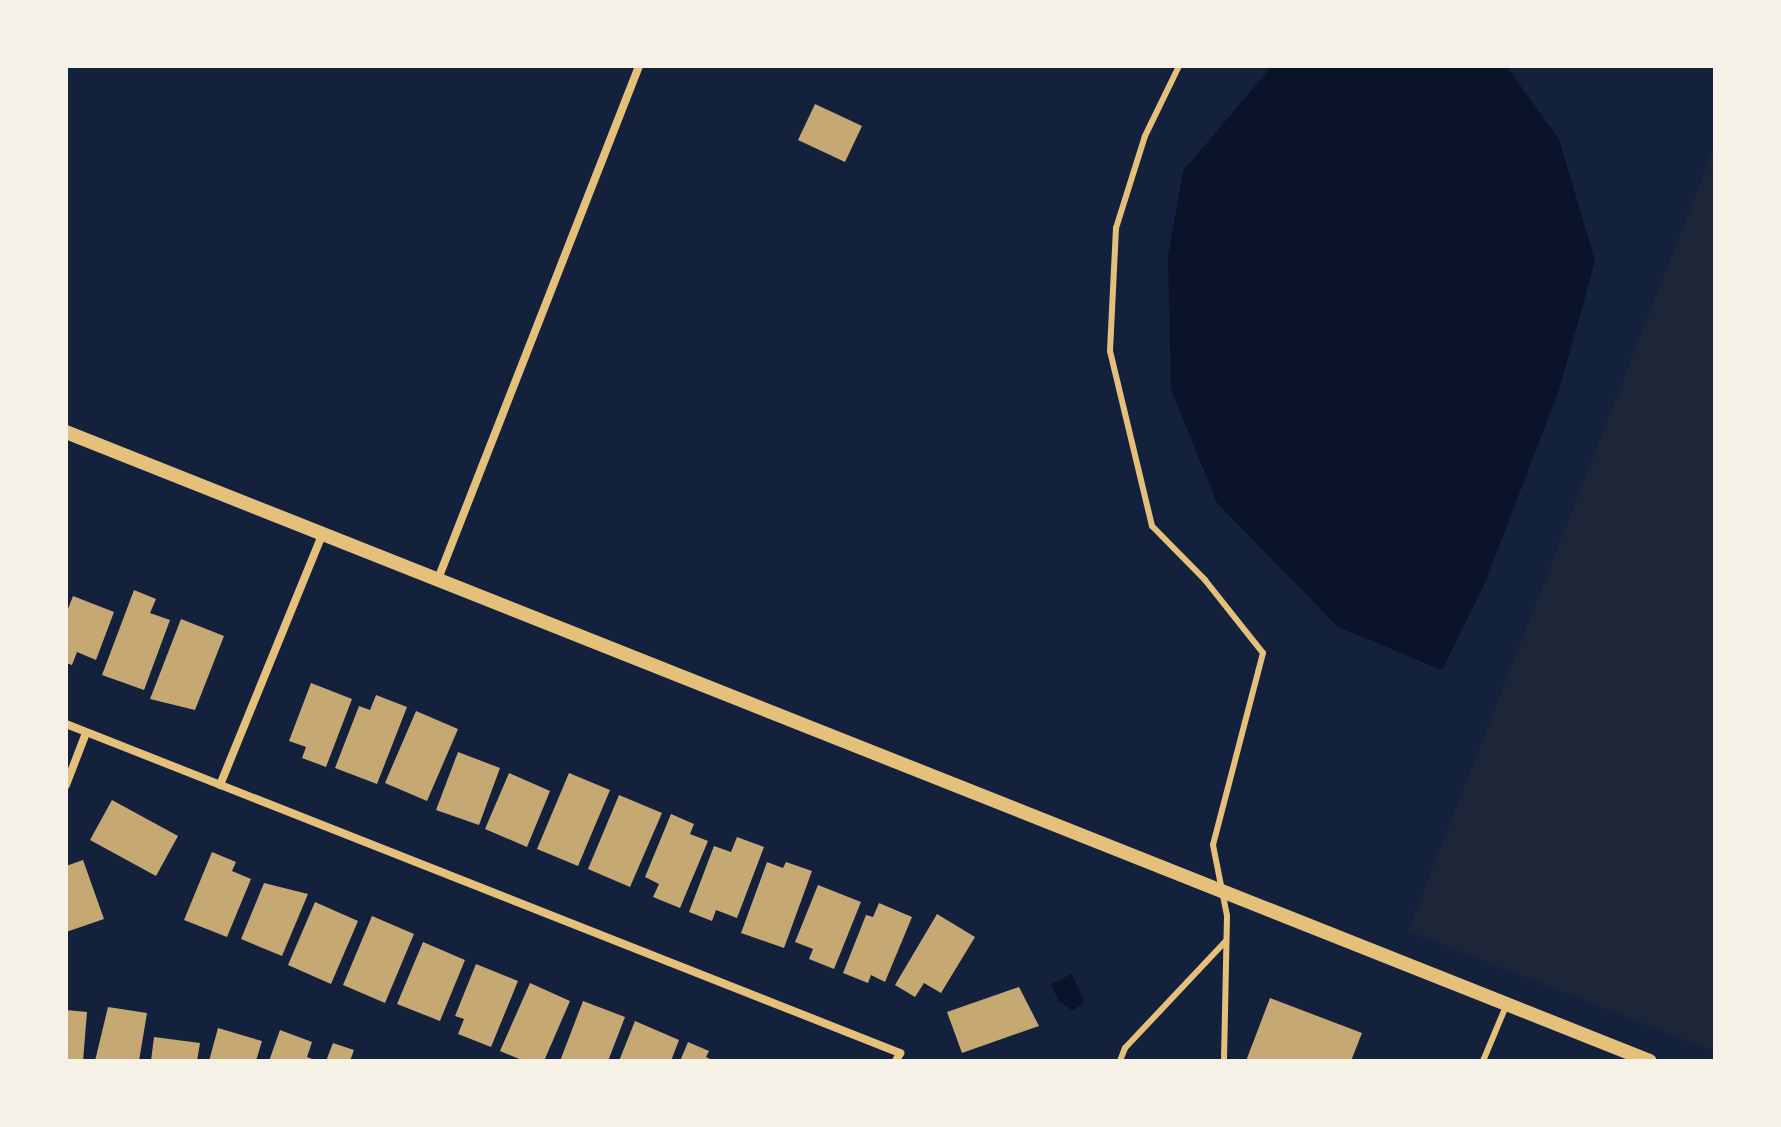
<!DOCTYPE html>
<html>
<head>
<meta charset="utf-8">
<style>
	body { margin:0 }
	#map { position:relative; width:1781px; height:1127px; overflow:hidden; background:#14213d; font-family:Mulish,sans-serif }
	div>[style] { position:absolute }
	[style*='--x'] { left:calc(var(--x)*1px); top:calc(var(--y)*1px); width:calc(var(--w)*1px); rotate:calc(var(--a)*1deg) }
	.green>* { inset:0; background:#1d2539 }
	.water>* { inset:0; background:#0b132b }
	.building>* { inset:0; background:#c6a872 }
	.service>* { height:6px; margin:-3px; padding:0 3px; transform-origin:3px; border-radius:3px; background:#e5c07b }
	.minor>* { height:8px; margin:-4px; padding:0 4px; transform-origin:4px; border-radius:4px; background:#e5c07b }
	.tertiary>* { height:14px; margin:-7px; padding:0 7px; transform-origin:7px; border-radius:7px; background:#e5c07b }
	span { translate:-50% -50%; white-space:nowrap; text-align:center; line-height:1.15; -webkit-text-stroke:8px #f6f1e7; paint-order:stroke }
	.frame { position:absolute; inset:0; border:68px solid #f6f1e7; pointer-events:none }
</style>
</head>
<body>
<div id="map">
	<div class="green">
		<div style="clip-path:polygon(1715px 145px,1715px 1052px,1408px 931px)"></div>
	</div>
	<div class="water">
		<div style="clip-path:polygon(1272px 66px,1506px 66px,1559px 139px,1595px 261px,1559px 390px,1485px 583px,1442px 670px,1338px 627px,1217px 503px,1171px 389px,1168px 256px,1183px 171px)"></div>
		<div style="clip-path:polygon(1072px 974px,1084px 1002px,1073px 1011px,1058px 1000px,1051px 984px)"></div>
	</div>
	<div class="building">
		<div style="clip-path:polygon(815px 104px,862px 126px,845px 162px,798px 140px)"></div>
		<div style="clip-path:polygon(134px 590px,156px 599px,150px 613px,170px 620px,144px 690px,102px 675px)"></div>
		<div style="clip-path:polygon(73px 596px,114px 612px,96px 660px,77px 652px,72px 665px,66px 663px,66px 614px)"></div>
		<div style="clip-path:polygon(181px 619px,224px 636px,195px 710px,150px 699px)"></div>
		<div style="clip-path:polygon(311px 683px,352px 699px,326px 767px,302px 758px,306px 747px,289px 741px)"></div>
		<div style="clip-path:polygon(376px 695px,407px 707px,377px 784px,335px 768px,359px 706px,370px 710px)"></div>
		<div style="clip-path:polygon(416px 711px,458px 729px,427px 801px,385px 783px)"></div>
		<div style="clip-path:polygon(458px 752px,500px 768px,479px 825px,436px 810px)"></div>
		<div style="clip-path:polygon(509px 773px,550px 791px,527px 847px,485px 829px)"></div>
		<div style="clip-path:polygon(569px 773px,610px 790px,578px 866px,537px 849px)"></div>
		<div style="clip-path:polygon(619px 795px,662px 813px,630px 887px,588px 869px)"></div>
		<div style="clip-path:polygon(112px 800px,178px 836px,156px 876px,90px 840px)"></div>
		<div style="clip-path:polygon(671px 814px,694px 824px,690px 834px,708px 841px,680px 908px,653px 897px,659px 884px,645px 877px)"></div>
		<div style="clip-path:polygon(737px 837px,764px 847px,737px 918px,716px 910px,712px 921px,689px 912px,714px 846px,731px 852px)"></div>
		<div style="clip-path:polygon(212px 852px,236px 862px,232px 871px,251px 879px,227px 937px,184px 920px)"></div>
		<div style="clip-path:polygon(83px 860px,104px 919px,66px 932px,66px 866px)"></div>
		<div style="clip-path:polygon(767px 862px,783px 868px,786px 862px,812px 871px,784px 948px,741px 933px)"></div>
		<div style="clip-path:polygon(264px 883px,308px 894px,282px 956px,241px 939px)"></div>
		<div style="clip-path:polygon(818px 885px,861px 902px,834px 969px,809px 959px,813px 949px,795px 942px)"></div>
		<div style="clip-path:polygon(315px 902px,358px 921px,331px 984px,288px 965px)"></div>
		<div style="clip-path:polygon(879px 903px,912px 917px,885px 982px,871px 975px,868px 983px,843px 973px,866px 915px,873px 917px)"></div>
		<div style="clip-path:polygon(937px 914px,975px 937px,941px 993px,924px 983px,915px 997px,895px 985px)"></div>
		<div style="clip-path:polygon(372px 916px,414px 934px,385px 1003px,343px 985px)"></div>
		<div style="clip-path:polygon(423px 942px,465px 960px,440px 1021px,397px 1004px)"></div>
		<div style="clip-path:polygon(476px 964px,518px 981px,491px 1047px,458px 1034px,464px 1019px,455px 1016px)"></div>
		<div style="clip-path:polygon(530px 983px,570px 1001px,544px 1061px,524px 1061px,500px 1051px)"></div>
		<div style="clip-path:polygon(1019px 987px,1039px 1026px,962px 1053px,947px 1012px)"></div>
		<div style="clip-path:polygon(1270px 998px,1362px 1033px,1351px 1061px,1246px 1061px)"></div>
		<div style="clip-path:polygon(583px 1001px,625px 1017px,608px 1061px,560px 1061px)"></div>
		<div style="clip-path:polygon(108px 1007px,147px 1013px,139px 1061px,95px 1061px)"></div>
		<div style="clip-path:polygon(66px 1010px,87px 1012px,83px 1061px,66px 1061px)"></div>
		<div style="clip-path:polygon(635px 1021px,679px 1040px,671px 1061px,619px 1061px)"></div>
		<div style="clip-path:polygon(218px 1028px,262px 1041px,256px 1061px,209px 1061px)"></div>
		<div style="clip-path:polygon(280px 1030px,312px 1042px,307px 1057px,317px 1061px,269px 1061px)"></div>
		<div style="clip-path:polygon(154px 1037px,200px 1043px,197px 1061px,151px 1061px)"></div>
		<div style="clip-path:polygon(688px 1042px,709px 1051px,706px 1057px,714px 1061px,680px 1061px)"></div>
		<div style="clip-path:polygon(333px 1043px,354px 1050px,350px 1061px,326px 1061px)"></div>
	</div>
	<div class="service">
		<div style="--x:1179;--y:66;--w:78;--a:115.9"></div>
		<div style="--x:1145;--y:136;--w:96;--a:107.5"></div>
		<div style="--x:1116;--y:228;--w:123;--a:92.8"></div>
		<div style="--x:1110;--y:351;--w:180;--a:76.5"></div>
		<div style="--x:1152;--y:526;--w:76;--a:45.5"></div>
		<div style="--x:1205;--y:580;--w:93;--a:51.5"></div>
		<div style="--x:1263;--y:653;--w:198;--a:104.6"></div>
		<div style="--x:1213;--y:845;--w:72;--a:78.8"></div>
		<div style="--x:1227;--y:916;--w:145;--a:91.2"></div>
		<div style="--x:1120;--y:1061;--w:14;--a:-69"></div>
		<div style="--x:1125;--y:1048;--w:147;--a:-46.7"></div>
		<div style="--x:1483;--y:1061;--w:60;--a:-67.3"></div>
	</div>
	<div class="minor">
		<div style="--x:438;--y:579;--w:551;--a:-68.6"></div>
		<div style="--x:66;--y:724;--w:897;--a:21.53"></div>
		<div style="--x:900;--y:1053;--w:9;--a:117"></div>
		<div style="--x:66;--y:785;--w:56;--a:-69"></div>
		<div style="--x:220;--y:785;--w:272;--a:-67.8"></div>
	</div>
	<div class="tertiary">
		<div style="--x:66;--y:432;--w:1704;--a:21.66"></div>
	</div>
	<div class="frame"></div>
</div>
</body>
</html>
